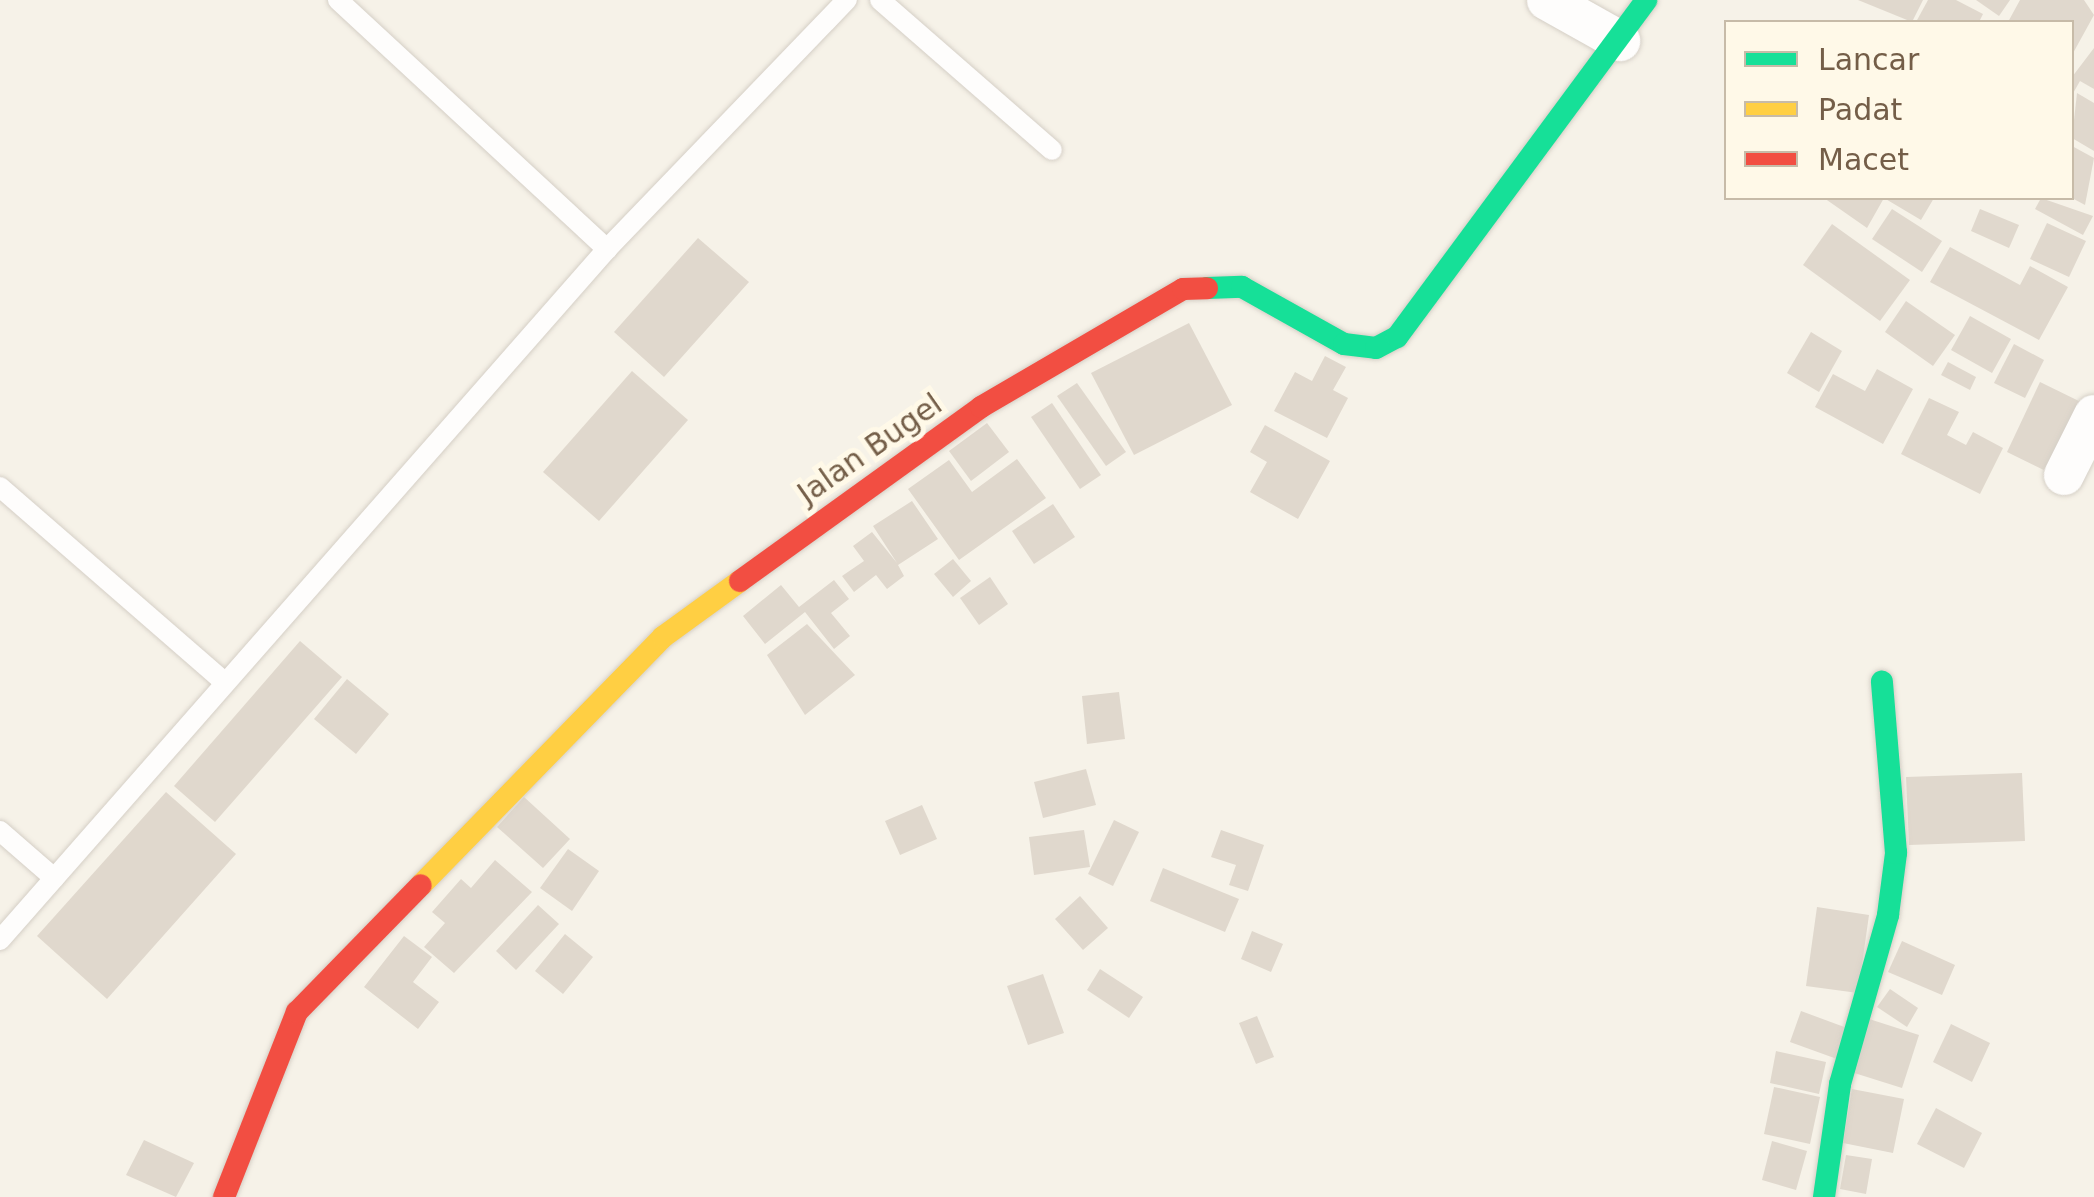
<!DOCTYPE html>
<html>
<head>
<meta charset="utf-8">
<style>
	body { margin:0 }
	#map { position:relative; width:2094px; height:1197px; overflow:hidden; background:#f6f2e8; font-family:"DejaVu Sans",sans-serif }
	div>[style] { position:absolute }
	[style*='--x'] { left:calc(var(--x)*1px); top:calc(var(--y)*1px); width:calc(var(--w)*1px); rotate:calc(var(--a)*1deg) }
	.building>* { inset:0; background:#e0d8cd }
	.roads { filter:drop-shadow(0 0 2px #d5cfc6) drop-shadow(0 0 2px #d5cfc6) }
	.lane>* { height:20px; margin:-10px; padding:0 10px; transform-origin:10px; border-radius:10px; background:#fefdfc }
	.street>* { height:40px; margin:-20px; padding:0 20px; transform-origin:20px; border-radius:20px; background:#fefdfc }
	.fast>* { height:22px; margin:-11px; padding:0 11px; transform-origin:11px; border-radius:11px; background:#16e098 }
	.slow>* { height:22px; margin:-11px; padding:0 11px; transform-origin:11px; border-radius:11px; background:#ffcf43 }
	.jam>* { height:22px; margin:-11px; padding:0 11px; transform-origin:11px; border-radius:11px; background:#f24e42 }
	span { translate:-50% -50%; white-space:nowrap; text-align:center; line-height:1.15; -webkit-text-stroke:10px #fff9e8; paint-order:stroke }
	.street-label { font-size:30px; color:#745e48 }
	.legend { position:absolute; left:1724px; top:20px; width:350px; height:180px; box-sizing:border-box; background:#fff9e8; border:2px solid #c7bba8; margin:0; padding:12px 18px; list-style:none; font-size:30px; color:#745e48 }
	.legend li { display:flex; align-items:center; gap:20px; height:50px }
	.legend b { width:50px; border:2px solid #c7bba8 }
</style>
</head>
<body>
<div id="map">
	<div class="building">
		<div style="clip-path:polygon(1858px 0,1923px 0,1912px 22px)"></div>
		<div style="clip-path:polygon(1928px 0,1956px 0,1983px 14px,1979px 22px,1916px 22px)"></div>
		<div style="clip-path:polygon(1976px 0,2010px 0,1999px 16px)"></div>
		<div style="clip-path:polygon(2020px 0,2084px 0,2094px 15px,2072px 55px,2072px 22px,2008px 22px)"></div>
		<div style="clip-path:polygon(2094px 48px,2094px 89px,2080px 81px,2072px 95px,2072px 77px)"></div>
		<div style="clip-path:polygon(2077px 93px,2094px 103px,2094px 151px,2072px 138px)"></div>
		<div style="clip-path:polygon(2072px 146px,2094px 158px,2085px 205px,2072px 198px)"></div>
		<div style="clip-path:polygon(1824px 198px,1934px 198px,1921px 220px,1884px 198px,1867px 228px)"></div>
		<div style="clip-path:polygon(2041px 198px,2093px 216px,2083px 235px,2035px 209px)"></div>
		<div style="clip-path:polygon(1892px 209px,1942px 241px,1922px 272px,1872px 239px)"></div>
		<div style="clip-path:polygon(1980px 209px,2019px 225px,2009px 248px,1971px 231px)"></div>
		<div style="clip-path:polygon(2047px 223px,2086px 241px,2069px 277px,2030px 259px)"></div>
		<div style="clip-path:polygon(1832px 224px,1910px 280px,1880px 321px,1803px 265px)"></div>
		<div style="clip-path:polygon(698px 238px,749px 282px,664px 377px,614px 332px)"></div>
		<div style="clip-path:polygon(1950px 247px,2020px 285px,2030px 266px,2068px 287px,2039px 340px,1930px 282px)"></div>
		<div style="clip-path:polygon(1906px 301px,1955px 335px,1933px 366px,1885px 332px)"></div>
		<div style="clip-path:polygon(1970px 316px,2011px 339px,1992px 373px,1951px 350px)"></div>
		<div style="clip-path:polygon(1189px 323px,1232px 405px,1134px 455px,1091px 373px)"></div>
		<div style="clip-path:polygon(1811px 332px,1842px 351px,1819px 392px,1787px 373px)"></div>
		<div style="clip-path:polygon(2014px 344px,2044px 360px,2025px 398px,1994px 383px)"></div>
		<div style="clip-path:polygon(1325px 356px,1346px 367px,1333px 390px,1348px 398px,1327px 438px,1274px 411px,1295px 372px,1312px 381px)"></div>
		<div style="clip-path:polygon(1948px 362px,1976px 377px,1970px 390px,1941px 375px)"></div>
		<div style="clip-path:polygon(1877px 369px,1913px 389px,1883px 444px,1815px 407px,1833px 374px,1865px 391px)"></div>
		<div style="clip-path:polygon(632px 371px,688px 420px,599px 521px,543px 472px)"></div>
		<div style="clip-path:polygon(2040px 382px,2085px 404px,2052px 474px,2007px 452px)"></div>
		<div style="clip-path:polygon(1077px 383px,1126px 452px,1106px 466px,1057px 396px)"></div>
		<div style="clip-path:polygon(1929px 398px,1959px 412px,1947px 435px,1966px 445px,1973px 432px,2003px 448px,1980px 494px,1901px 454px)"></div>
		<div style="clip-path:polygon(1052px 403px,1101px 475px,1080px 489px,1031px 417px)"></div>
		<div style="clip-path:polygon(987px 423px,1009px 452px,971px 481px,949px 451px)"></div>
		<div style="clip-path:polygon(1265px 425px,1330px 461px,1298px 519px,1250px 492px,1267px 462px,1250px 452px)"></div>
		<div style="clip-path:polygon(1017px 459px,1046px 498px,959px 560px,908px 489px,949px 460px,972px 492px)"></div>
		<div style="clip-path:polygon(912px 501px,938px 539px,898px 565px,904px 576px,887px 589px,876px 575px,854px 592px,842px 576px,864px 561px,853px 546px,872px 532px,897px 563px,873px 526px)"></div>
		<div style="clip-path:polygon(1053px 504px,1075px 537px,1034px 564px,1012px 531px)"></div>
		<div style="clip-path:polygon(953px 559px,971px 581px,953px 597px,934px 574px)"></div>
		<div style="clip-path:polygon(990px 577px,1008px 604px,979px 625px,960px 598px)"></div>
		<div style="clip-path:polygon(834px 580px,849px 599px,831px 613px,850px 636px,834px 649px,805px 612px,765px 644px,743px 616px,781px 585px,799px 607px)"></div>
		<div style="clip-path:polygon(807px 624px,855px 675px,805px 715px,767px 655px)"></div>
		<div style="clip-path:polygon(300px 641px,342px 677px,215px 822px,174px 786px)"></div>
		<div style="clip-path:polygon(347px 679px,389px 714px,356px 754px,314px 719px)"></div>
		<div style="clip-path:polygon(1119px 692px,1125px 739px,1087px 744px,1082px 696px)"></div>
		<div style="clip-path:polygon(1086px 769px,1096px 805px,1043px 818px,1034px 782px)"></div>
		<div style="clip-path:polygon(2022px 773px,2025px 841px,1909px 845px,1906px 777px)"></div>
		<div style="clip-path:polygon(166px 792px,236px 854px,107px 999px,37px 936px)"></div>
		<div style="clip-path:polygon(524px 797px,570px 839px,543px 868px,497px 827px)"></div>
		<div style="clip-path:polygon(922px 805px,937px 839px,900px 855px,885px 821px)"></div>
		<div style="clip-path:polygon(1114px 820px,1139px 832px,1113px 886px,1088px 874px)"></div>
		<div style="clip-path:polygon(1084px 830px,1090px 867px,1034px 875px,1029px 837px)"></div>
		<div style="clip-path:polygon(1221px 830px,1264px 845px,1248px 891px,1229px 885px,1236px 865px,1211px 857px)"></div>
		<div style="clip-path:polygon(568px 849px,599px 871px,572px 911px,540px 888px)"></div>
		<div style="clip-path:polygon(495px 860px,532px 892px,454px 973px,424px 947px,445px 923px,432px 912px,461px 879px,471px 888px)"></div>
		<div style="clip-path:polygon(1163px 868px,1239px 899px,1225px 932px,1150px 901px)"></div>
		<div style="clip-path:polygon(1080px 896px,1108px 928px,1083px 950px,1055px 919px)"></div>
		<div style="clip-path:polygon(538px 905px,559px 924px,516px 970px,496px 951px)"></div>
		<div style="clip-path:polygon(1817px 907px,1869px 915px,1858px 993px,1806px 986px)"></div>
		<div style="clip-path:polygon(1252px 931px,1283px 944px,1271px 972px,1241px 959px)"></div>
		<div style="clip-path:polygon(565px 934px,593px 957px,563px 994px,535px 971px)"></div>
		<div style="clip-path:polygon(404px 936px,432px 957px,413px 982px,439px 1002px,418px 1029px,364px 987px)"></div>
		<div style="clip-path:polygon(1902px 941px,1955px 965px,1942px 995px,1888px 972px)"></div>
		<div style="clip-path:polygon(1100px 969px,1143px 997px,1129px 1018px,1087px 990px)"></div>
		<div style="clip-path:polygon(1043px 974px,1064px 1033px,1028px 1045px,1007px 986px)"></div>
		<div style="clip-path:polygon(1890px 989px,1918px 1008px,1907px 1027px,1877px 1007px)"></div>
		<div style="clip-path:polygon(1801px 1011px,1847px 1028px,1837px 1059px,1790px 1042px)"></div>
		<div style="clip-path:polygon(1257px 1016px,1274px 1057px,1256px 1064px,1239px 1023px)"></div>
		<div style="clip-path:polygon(1866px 1018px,1919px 1035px,1902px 1088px,1848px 1071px)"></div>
		<div style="clip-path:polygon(1951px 1024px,1990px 1043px,1972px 1082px,1933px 1062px)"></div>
		<div style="clip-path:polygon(1776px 1051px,1826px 1062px,1819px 1094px,1770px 1083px)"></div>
		<div style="clip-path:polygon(1774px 1087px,1820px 1097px,1810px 1144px,1764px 1134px)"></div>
		<div style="clip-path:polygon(1852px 1089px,1904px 1099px,1893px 1153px,1843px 1143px)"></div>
		<div style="clip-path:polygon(1936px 1108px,1982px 1133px,1964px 1168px,1917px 1144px)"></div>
		<div style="clip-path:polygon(144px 1140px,194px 1163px,176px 1197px,126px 1175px)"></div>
		<div style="clip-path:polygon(1772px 1141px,1807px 1151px,1796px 1190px,1762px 1180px)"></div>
		<div style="clip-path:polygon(1846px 1155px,1872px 1159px,1866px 1194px,1840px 1189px)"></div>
	</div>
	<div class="roads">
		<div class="lane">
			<div style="--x:338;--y:0;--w:367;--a:42.8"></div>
			<div style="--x:607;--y:249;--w:346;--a:-46.1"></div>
			<div style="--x:880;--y:0;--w:228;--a:41.1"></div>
			<div style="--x:0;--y:487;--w:297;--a:41"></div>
			<div style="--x:0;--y:831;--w:72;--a:41"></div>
			<div style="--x:0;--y:940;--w:920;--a:-48.7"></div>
		</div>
		<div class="street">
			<div style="--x:1547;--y:0;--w:84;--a:29.3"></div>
			<div style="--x:2064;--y:475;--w:67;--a:-63.4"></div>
		</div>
		<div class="fast">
			<div style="--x:1207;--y:288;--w:35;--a:-2"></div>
			<div style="--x:1242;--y:287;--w:117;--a:29.2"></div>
			<div style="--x:1344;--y:344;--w:32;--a:7"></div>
			<div style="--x:1376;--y:348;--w:24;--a:-28"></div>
			<div style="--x:1397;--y:337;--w:419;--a:-53.5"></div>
			<div style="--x:1824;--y:1197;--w:114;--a:-81.9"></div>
			<div style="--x:1840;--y:1084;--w:176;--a:-74.1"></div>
			<div style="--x:1888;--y:915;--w:63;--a:-82.6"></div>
			<div style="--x:1896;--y:853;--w:172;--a:-94.7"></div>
		</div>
		<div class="slow">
			<div style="--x:421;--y:885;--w:347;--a:-45.7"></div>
			<div style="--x:663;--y:637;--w:95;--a:-36"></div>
		</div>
		<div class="jam">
			<div style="--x:740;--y:581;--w:297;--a:-35.8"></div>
			<div style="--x:981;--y:407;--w:234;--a:-30.3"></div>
			<div style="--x:1183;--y:289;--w:24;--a:-2"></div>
			<div style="--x:224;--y:1197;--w:199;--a:-68.5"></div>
			<div style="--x:297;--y:1012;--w:177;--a:-45.7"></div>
		</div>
	</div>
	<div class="street-label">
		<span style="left:870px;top:449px;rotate:-35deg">Jalan Bugel</span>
	</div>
	<ul class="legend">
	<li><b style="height:12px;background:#16e098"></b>Lancar</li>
	<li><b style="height:12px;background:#ffcf43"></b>Padat</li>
	<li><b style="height:12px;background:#f24e42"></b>Macet</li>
	</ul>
</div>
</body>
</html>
